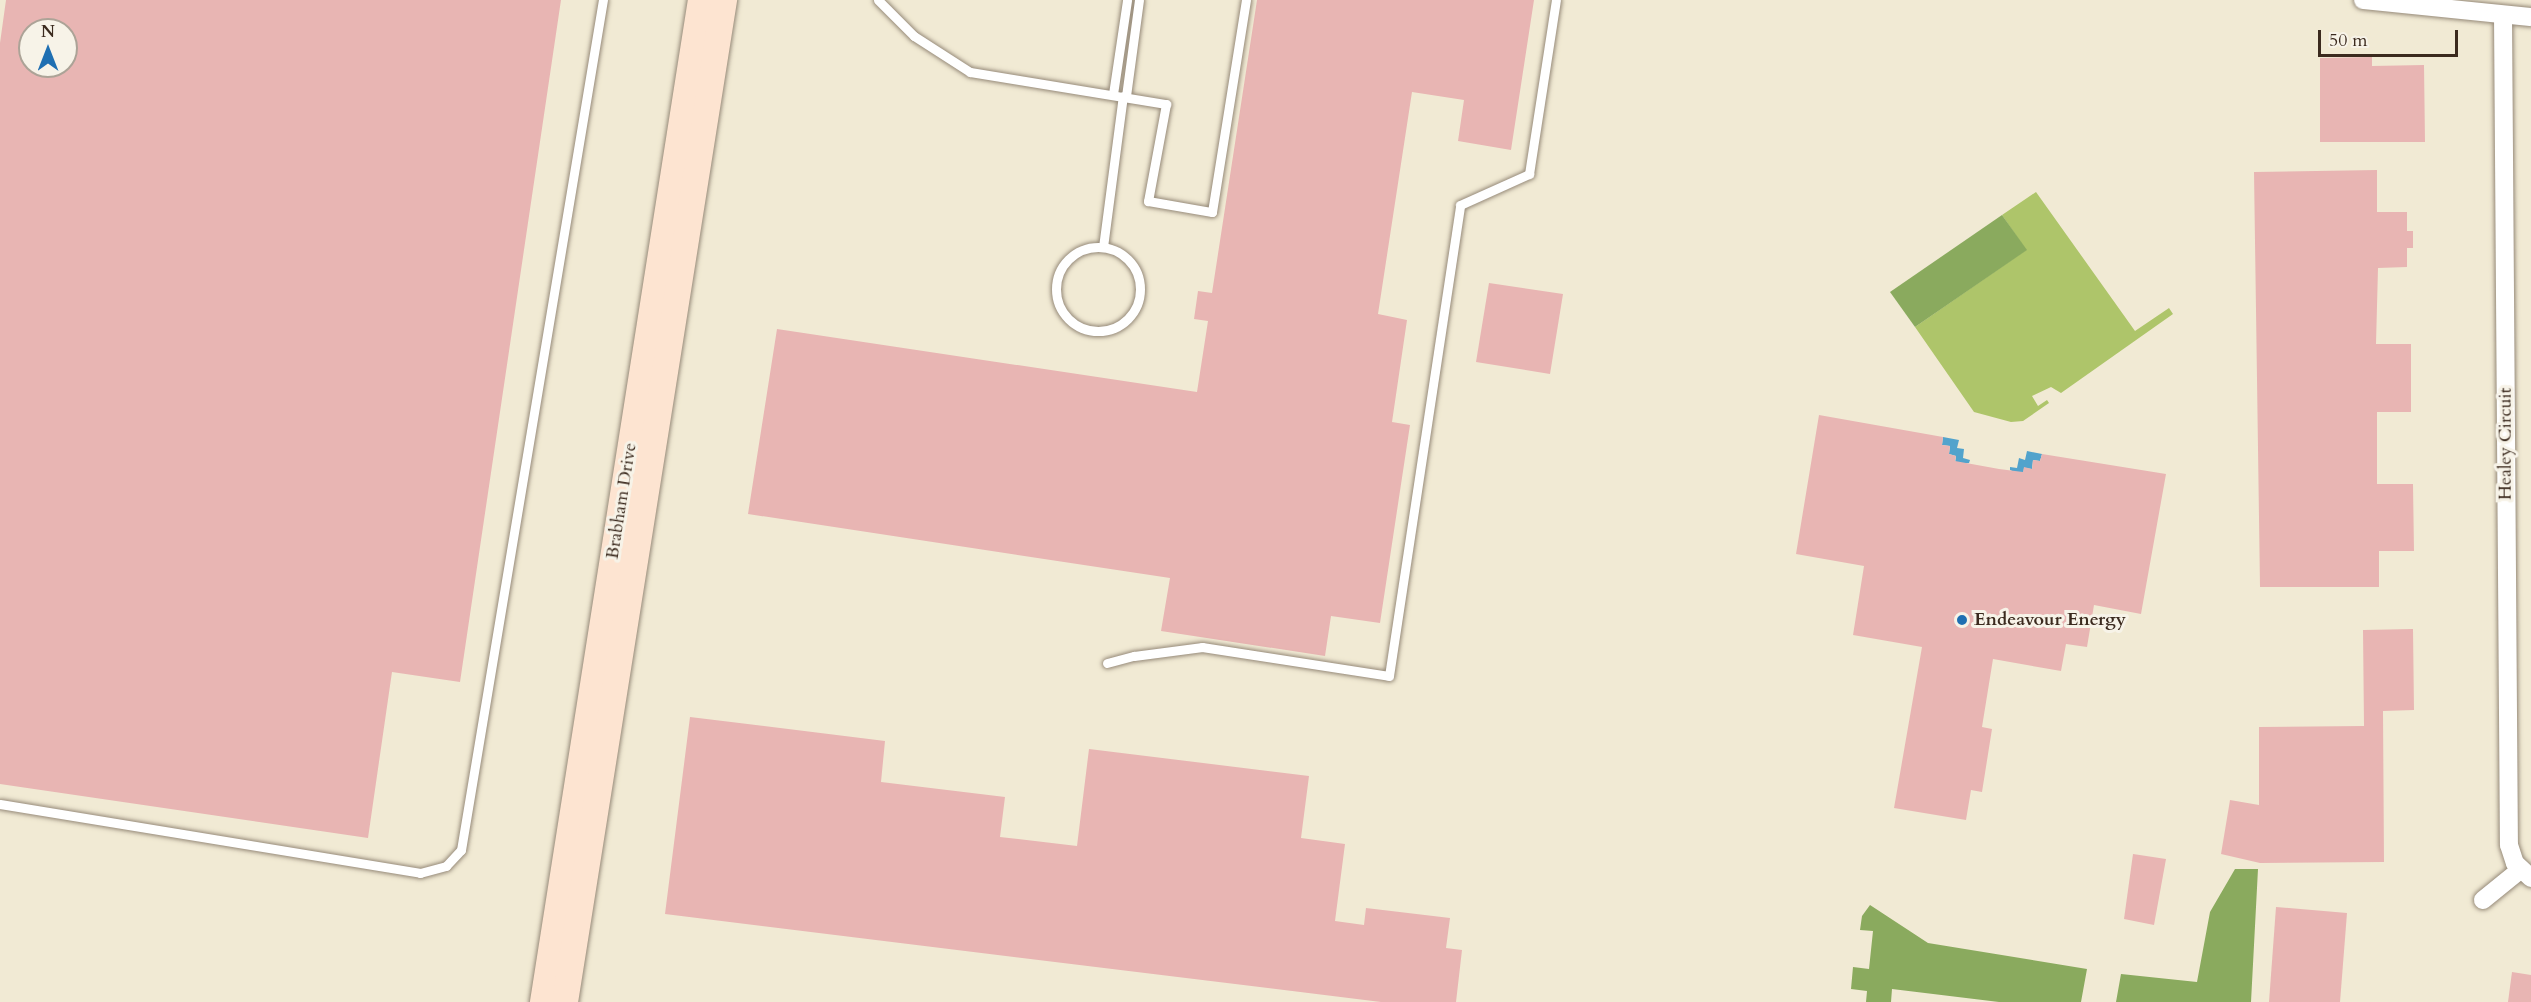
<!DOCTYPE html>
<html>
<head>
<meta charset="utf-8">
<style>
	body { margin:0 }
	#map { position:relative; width:2531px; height:1002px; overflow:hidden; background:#f1ead4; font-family:Cardo,serif }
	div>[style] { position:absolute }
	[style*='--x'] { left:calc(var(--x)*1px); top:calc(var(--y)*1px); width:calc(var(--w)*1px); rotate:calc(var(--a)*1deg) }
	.green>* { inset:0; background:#aec56a }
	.forest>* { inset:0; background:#8aaa5e }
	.water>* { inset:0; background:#52a3cc }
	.building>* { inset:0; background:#e8b5b3 }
	.roads { filter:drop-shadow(0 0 2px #968a79) drop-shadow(0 0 2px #968a79) }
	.service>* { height:9px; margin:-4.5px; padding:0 4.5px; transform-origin:4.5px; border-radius:4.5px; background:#fff }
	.service>.ring { margin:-4.5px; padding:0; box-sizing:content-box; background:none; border:9px solid #fff; border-radius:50% }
	.minor>* { height:18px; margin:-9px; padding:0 9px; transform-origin:9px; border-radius:9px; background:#fff }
	.secondary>* { height:26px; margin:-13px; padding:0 13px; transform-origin:13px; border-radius:13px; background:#fde4d1 }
	.dots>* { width:16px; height:16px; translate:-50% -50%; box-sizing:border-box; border:3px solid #f7f3e8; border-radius:50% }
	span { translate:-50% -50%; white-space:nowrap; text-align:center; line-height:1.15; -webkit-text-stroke:6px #f7f3e8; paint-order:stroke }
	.street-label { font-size:18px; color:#3b2a1e }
	.poi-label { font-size:18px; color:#3b2a1e; font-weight:700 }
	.left { translate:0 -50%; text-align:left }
	.north { position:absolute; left:18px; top:18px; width:60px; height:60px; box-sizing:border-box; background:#f7f3e8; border:2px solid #aca397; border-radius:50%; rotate:0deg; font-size:16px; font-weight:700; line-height:24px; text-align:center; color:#3b2a1e }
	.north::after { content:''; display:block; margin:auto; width:21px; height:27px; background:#1f6fb2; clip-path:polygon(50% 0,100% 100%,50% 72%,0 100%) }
	.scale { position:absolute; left:2318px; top:30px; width:140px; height:27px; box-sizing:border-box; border:3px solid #3b2a1e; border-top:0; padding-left:8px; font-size:18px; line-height:21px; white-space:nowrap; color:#3b2a1e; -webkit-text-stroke:4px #f7f3e8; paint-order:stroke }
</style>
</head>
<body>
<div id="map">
	<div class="green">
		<div style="clip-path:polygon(2036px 192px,2135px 331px,2169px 308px,2173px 314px,2061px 393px,2051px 387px,2032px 396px,2038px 406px,2047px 400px,2049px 403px,2023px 421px,2011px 422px,1974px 412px,1915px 327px,2026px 250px,2002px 215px)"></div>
	</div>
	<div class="forest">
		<div style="clip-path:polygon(2002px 215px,2027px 250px,1915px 327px,1890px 292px)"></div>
		<div style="clip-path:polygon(2235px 869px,2258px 869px,2251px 1002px,2116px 1002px,2121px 974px,2197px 982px,2210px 912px)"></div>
		<div style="clip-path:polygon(1870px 905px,1928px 943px,2087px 969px,2081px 1002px,1999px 1002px,1892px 989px,1891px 1002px,1866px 1002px,1867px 991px,1851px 989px,1853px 967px,1869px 969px,1873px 931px,1860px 930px,1862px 916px)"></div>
	</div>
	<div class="water">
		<div style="clip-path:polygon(1943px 437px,1959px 440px,1957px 448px,1964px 449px,1963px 458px,1970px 460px,1969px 463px,1955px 464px,1956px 456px,1949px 454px,1950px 446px,1942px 445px)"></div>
		<div style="clip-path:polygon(2027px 451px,2042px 454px,2040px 461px,2033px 460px,2032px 469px,2024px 468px,2023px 476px,2010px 470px,2010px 467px,2017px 468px,2019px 458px,2025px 460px)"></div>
	</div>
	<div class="building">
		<div style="clip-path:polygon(evenodd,6px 0,561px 0,460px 682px,392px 672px,368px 838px,0 784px,0 43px,6px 0,30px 30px,66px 30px,66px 66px,30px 66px,30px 30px)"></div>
		<div style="clip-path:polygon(1257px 0,1534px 0,1511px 150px,1458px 141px,1464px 100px,1412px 92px,1378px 314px,1407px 320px,1392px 422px,1410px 425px,1380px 623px,1331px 616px,1325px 656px,1161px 631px,1170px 578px,748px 514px,777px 329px,1197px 392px,1208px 321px,1194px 319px,1198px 291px,1212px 293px)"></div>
		<div style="clip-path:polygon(2372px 57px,2372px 66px,2424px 65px,2425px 142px,2320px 142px,2320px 58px)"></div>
		<div style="clip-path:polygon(2377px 170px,2377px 212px,2407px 212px,2407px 231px,2413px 231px,2413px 248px,2407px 248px,2407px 267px,2378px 268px,2376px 344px,2411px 344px,2411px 412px,2377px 412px,2377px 484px,2413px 484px,2414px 551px,2379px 551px,2379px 587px,2260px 587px,2254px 172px)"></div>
		<div style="clip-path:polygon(1489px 283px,1563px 294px,1550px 374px,1476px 362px)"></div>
		<div style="clip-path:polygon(1819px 415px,1943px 437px,1942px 445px,1950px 446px,1949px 454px,1956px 456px,1955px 461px,1999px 469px,2023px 472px,2024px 467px,2032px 469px,2033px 460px,2040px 461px,2042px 454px,2166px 474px,2141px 614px,2094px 605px,2087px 647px,2066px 644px,2061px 671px,1993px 659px,1982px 727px,1992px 729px,1982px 792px,1971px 790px,1966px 820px,1894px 808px,1922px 647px,1853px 635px,1864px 566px,1796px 554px)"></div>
		<div style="clip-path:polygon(2413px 629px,2414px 710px,2383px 711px,2384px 862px,2260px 863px,2221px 854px,2230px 800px,2259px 805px,2259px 727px,2364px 726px,2363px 630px)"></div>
		<div style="clip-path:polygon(690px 717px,885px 741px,881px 782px,1005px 797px,1000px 837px,1077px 846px,1089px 749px,1309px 776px,1301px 838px,1345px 844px,1335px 921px,1364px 925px,1366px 908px,1450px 918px,1446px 948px,1462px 950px,1456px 1002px,1381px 1002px,665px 914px)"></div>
		<div style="clip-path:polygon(2133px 854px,2166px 859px,2154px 925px,2124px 919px)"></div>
		<div style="clip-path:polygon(2276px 907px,2347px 913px,2340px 1002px,2269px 1002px)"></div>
		<div style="clip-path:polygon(2512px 972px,2531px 975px,2531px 1002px,2508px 1002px)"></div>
	</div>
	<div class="roads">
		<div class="service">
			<div style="--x:878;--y:0;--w:51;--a:45"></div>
			<div style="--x:914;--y:36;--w:67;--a:32.7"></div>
			<div style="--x:970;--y:72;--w:199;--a:9.3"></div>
			<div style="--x:1166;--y:104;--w:99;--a:100.5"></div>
			<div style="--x:1148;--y:201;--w:65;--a:9.8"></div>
			<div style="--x:1212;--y:212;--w:215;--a:-80.9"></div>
			<div style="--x:1113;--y:94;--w:95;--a:-81.5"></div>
			<div style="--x:1126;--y:96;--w:97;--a:-82.3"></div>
			<div class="ring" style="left:1056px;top:247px;width:75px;height:75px"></div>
			<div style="--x:1103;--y:247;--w:152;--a:-82.5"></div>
			<div style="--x:1107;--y:663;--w:28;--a:-15"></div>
			<div style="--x:1134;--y:656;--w:69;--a:-7.5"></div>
			<div style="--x:1202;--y:647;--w:189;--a:8.8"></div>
			<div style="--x:1389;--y:676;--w:476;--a:-81.4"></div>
			<div style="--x:1460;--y:205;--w:76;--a:-24.2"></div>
			<div style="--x:1529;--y:174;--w:176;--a:-81.2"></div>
			<div style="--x:0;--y:804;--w:426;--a:9.3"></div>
			<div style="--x:420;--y:873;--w:27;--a:-15"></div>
			<div style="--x:446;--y:866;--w:22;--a:-47"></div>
			<div style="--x:461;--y:850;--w:862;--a:-80.52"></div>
		</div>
		<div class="minor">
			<div style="--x:2363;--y:0;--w:169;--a:5.8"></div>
			<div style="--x:2503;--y:15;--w:830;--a:89.59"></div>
			<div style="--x:2509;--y:845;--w:19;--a:72"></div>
			<div style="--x:2515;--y:863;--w:22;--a:43"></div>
			<div style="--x:2483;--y:900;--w:48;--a:-39"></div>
		</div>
		<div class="secondary">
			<div style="--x:543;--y:1002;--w:1014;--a:-81.04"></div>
			<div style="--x:565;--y:1002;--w:1015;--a:-80.98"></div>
		</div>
	</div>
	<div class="dots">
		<div style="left:1962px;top:620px;background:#1f6fb2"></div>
	</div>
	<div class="street-label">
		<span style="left:2506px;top:444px;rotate:-90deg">Healey Circuit</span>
		<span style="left:622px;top:501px;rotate:-81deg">Brabham Drive</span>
	</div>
	<div class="poi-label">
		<span class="left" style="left:1974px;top:620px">Endeavour Energy</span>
	</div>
	<div class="north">N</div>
	<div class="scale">50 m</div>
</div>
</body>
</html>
